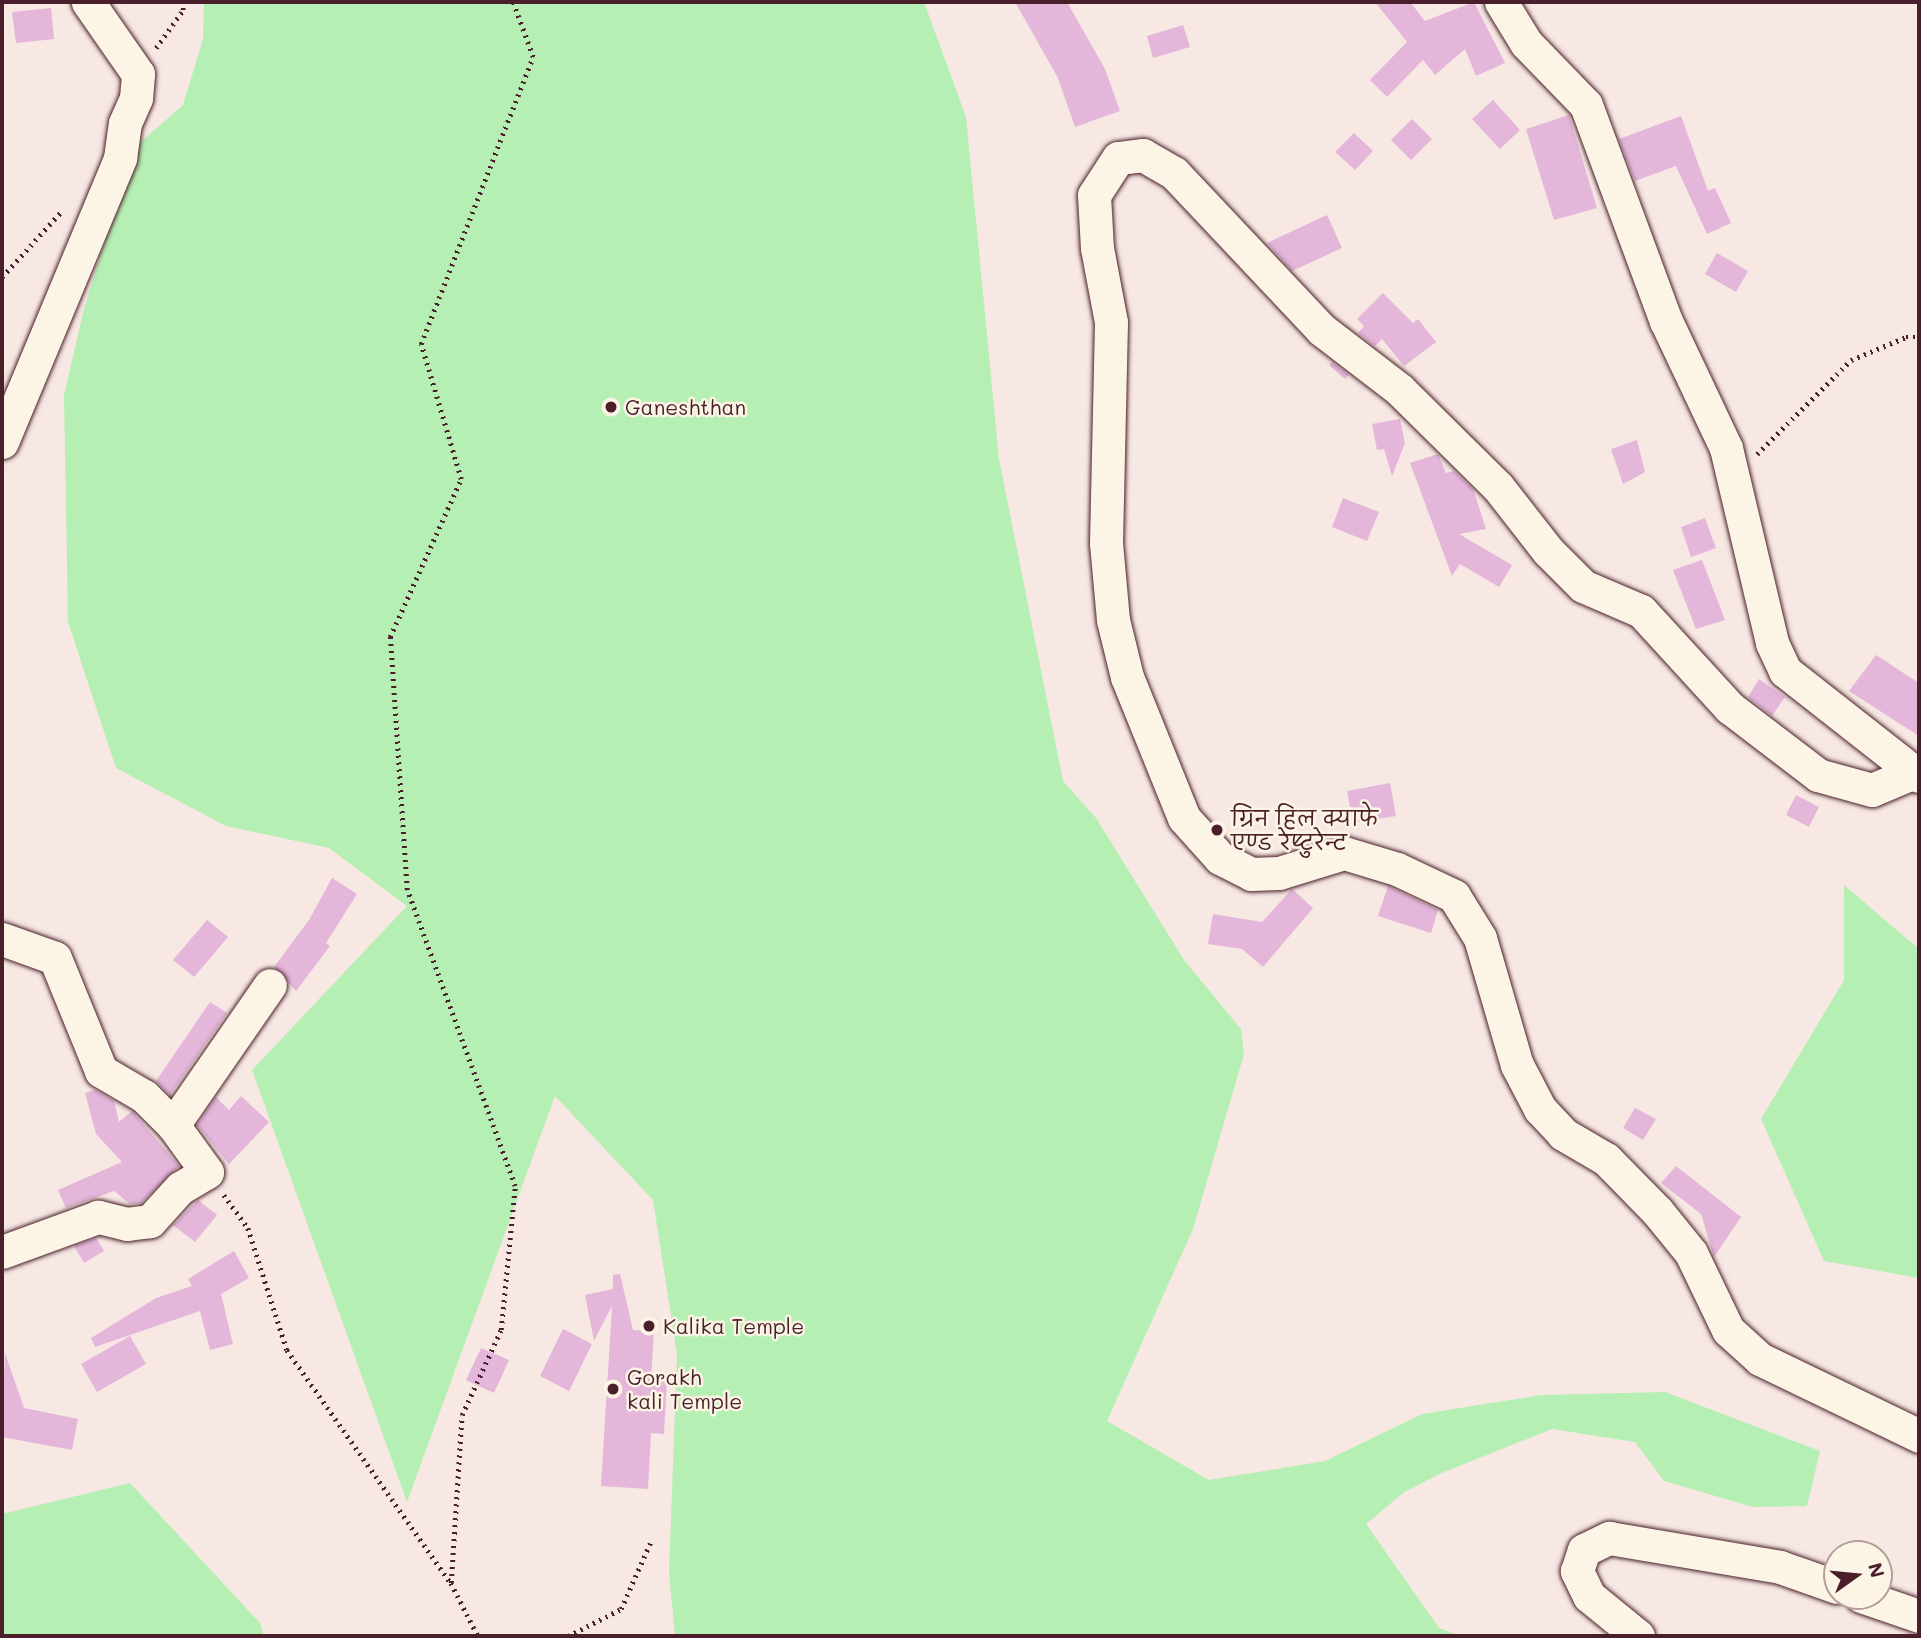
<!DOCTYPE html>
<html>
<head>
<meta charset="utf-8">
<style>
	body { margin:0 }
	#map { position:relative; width:1921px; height:1638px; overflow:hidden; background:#f7e8e3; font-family:Mali,"Playpen Sans Deva",sans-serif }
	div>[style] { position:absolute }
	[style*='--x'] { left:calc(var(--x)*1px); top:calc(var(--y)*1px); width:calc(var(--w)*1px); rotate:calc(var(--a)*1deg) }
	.green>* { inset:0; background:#b6efb3 }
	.building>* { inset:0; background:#e3b6da }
	.path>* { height:4.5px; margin-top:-2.25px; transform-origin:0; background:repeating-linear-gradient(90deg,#4a1f2b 0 2px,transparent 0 7px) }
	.roads { filter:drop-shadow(0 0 2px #4a1f2b) drop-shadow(0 0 2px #4a1f2b) }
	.minor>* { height:33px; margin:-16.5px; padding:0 16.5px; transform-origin:16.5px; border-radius:16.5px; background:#fcf5e5 }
	.dots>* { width:19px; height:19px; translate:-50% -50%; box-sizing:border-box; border:4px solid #fcf5e5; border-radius:50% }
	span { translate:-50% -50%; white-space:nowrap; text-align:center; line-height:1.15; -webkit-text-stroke:5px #fcf5e5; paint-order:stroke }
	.poi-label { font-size:21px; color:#4a1f2b }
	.left { translate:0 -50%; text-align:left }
	.frame { position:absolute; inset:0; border:4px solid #4a1f2b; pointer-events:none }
	.north { position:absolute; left:1823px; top:1540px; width:70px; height:70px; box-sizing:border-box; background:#fcf5e5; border:2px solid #b59f9b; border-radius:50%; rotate:75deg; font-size:19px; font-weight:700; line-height:28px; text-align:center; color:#4a1f2b }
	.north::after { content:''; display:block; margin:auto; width:24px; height:32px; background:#4a1f2b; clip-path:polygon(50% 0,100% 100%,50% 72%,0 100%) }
</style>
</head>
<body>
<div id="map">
	<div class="green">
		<div style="clip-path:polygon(204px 2px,924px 2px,966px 117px,999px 459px,1063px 781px,1096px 818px,1184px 960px,1241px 1029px,1244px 1054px,1193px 1229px,1107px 1421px,1209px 1480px,1325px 1461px,1422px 1414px,1541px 1395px,1665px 1392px,1820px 1451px,1807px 1506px,1753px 1507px,1664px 1481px,1635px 1442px,1552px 1429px,1439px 1474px,1403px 1493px,1366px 1524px,1439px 1628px,1460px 1636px,675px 1636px,669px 1573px,677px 1354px,653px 1200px,555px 1096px,407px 1502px,252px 1070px,407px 906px,329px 848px,226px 826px,116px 768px,68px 622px,64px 395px,84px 309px,133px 149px,183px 105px,203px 39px)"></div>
		<div style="clip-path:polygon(1844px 885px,1919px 949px,1919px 1278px,1824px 1261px,1761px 1119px,1844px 980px)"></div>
		<div style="clip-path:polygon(130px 1483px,260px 1623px,264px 1636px,2px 1636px,2px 1514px)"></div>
	</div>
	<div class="building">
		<div style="clip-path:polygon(1015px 2px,1067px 2px,1105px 69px,1120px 111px,1075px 127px,1058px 78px)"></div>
		<div style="clip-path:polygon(1375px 2px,1410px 2px,1425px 21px,1474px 2px,1505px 63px,1476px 76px,1465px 49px,1435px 75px,1423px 60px,1387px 97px,1370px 80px,1407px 42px)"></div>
		<div style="clip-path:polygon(51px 8px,54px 39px,16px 43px,12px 12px)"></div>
		<div style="clip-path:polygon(1183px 25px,1190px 47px,1153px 58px,1147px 36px)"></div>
		<div style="clip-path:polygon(1493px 100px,1520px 130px,1500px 149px,1472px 119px)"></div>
		<div style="clip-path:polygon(1569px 115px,1597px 208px,1554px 220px,1526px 129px)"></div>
		<div style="clip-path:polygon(1681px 116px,1708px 191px,1715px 188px,1731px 223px,1707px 234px,1676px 166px,1635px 181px,1619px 139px)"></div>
		<div style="clip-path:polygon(1412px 119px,1432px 139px,1411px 160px,1391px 140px)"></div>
		<div style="clip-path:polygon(1354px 133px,1373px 151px,1355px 170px,1335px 152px)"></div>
		<div style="clip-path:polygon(1327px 215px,1342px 248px,1292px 271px,1267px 243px)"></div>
		<div style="clip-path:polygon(1717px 253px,1748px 271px,1736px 292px,1705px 274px)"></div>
		<div style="clip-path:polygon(1383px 293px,1413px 323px,1418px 319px,1436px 342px,1404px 366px,1382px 339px,1375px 346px,1358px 333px,1364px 326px,1357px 319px)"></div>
		<div style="clip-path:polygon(1332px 362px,1349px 375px,1345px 379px,1329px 365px)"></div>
		<div style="clip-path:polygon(1400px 419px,1405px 443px,1392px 476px,1384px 449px,1377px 450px,1372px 424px)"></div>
		<div style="clip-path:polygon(1637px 440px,1645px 472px,1623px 484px,1611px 449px)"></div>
		<div style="clip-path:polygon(1438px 454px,1446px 473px,1454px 471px,1473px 489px,1486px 529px,1459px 534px,1512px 565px,1499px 587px,1460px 564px,1452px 576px,1410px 463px)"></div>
		<div style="clip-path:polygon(1343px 498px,1379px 512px,1367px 541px,1332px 527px)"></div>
		<div style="clip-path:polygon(1705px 518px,1716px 548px,1691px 557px,1681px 527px)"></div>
		<div style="clip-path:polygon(1702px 560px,1725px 620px,1696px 629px,1673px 570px)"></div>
		<div style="clip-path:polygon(1876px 655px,1919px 683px,1919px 736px,1849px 691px)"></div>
		<div style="clip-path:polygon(1759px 679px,1785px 697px,1772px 716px,1748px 697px)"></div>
		<div style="clip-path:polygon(1390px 783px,1396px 816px,1353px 823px,1347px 791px)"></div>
		<div style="clip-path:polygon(1796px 795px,1819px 807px,1809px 827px,1786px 815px)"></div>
		<div style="clip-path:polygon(332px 878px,357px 894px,326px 943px,330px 946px,296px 991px,274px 967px,309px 920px)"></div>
		<div style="clip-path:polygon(1388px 886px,1438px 910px,1431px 933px,1378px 916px)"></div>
		<div style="clip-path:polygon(1292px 889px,1313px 908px,1263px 967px,1242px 949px,1208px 944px,1213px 914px,1262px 922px)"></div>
		<div style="clip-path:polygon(207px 920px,228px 937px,194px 977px,173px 960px)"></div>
		<div style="clip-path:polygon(210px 1002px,227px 1013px,170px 1095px,156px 1081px)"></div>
		<div style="clip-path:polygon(95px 1090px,114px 1101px,119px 1122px,132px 1111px,179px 1166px,141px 1203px,130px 1204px,114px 1191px,66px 1208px,58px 1190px,122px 1162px,96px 1134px,85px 1093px)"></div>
		<div style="clip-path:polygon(241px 1096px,269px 1122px,229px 1164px,197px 1125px,216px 1097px,229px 1110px)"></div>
		<div style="clip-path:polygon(1635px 1108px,1656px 1119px,1643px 1140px,1623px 1128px)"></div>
		<div style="clip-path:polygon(1676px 1166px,1741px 1217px,1714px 1257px,1701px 1214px,1661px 1183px)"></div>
		<div style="clip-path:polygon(198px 1200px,217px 1215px,195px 1242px,173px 1225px)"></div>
		<div style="clip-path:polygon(96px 1238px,104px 1251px,84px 1263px,74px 1246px)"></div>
		<div style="clip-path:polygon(234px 1251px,249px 1278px,221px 1294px,233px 1344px,210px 1350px,200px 1311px,95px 1347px,91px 1338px,156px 1298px,192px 1286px,188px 1279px)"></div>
		<div style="clip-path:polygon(620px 1274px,633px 1330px,654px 1331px,651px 1378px,667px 1379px,664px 1434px,651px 1433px,648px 1489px,601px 1486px,612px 1306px,594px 1341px,585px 1295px,613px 1289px,613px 1275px)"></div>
		<div style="clip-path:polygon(563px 1329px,592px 1344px,569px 1391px,540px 1376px)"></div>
		<div style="clip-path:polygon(130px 1336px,146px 1364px,97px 1392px,81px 1364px)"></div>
		<div style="clip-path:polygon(481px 1348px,509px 1360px,494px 1393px,466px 1380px)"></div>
		<div style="clip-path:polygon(5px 1353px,24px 1408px,78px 1419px,72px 1450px,2px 1437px)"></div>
	</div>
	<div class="path">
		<div style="--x:156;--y:48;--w:47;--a:-54.6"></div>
		<div style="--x:183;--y:10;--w:8;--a:-97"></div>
		<div style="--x:2;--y:277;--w:88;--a:-47.8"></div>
		<div style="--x:1757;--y:454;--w:133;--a:-45"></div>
		<div style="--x:1851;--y:360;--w:60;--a:-22.7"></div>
		<div style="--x:1906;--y:337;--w:13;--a:0"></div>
		<div style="--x:224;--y:1195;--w:41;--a:54"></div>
		<div style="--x:248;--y:1228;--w:128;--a:72.3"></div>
		<div style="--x:287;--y:1350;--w:285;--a:54.9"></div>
		<div style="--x:451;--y:1583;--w:59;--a:63"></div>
		<div style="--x:451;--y:1583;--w:168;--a:-86.3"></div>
		<div style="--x:462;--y:1415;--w:94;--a:-65.4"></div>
		<div style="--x:501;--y:1330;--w:145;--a:-84.4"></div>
		<div style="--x:515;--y:1186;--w:315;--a:-110"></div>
		<div style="--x:407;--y:890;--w:254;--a:-93.8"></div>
		<div style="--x:390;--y:637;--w:173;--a:-65.8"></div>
		<div style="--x:461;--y:479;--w:141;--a:-106.5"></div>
		<div style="--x:421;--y:344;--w:308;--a:-68.7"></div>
		<div style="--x:533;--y:57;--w:59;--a:-110"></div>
		<div style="--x:568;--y:1636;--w:59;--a:-27"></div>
		<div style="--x:621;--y:1609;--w:74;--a:-66.2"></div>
	</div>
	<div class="roads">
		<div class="minor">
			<div style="--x:1501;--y:2;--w:48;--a:58.6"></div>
			<div style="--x:1526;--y:43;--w:86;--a:45.9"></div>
			<div style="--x:1586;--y:105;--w:230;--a:69.7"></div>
			<div style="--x:1666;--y:321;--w:140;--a:64.7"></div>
			<div style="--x:1726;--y:448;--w:200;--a:76.7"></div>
			<div style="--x:1772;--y:643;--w:31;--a:65"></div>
			<div style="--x:1785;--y:671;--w:170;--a:38.1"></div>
			<div style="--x:2;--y:442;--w:308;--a:-67.4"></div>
			<div style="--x:120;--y:158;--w:35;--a:-82"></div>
			<div style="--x:125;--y:123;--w:27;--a:-66"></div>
			<div style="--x:136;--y:98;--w:24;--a:-85"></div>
			<div style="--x:138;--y:74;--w:88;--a:-124.8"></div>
			<div style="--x:1912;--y:773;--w:43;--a:157"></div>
			<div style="--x:1872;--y:790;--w:56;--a:-164.5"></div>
			<div style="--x:1818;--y:775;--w:111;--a:-142.7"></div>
			<div style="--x:1730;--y:708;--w:132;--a:-132.5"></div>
			<div style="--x:1641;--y:611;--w:63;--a:-156.7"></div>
			<div style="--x:1583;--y:586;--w:49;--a:-135"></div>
			<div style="--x:1548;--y:551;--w:81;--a:-128"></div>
			<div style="--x:1498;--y:487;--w:139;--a:-135.3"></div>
			<div style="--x:1399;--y:389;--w:97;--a:-142.5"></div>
			<div style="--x:1322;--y:330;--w:216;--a:-133.3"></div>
			<div style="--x:1174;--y:173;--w:36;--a:-150"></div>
			<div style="--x:1143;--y:155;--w:25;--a:173"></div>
			<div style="--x:1118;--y:158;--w:44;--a:123"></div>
			<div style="--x:1094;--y:195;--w:53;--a:86.8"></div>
			<div style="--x:1097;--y:248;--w:75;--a:79.3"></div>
			<div style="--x:1111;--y:322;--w:221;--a:91.3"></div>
			<div style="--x:1106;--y:543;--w:77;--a:84.8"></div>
			<div style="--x:1113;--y:620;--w:59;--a:76.2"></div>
			<div style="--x:1127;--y:677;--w:152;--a:68"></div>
			<div style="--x:1184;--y:818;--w:54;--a:48"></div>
			<div style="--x:1220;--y:858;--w:35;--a:27"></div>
			<div style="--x:1251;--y:874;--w:28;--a:-2"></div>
			<div style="--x:1279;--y:873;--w:68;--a:-17.1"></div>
			<div style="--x:1344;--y:853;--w:55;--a:16.8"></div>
			<div style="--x:1397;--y:869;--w:63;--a:25.3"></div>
			<div style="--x:1454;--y:896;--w:49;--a:58.2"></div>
			<div style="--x:1480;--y:938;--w:132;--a:73.8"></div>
			<div style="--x:1517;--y:1065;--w:50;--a:62.4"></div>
			<div style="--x:1540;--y:1109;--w:34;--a:47"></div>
			<div style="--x:1563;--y:1134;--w:50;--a:30.2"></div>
			<div style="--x:1606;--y:1159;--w:73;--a:45.6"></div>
			<div style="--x:1657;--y:1211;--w:54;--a:51"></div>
			<div style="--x:1691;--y:1253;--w:85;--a:64.3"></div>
			<div style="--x:1728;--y:1330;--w:43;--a:42.2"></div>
			<div style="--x:1760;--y:1359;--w:177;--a:25.8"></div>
			<div style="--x:2;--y:939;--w:56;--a:19.7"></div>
			<div style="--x:55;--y:958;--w:122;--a:67.8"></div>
			<div style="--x:101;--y:1071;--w:50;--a:30.2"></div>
			<div style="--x:144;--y:1096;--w:41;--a:45"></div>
			<div style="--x:173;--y:1125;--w:58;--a:54.1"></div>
			<div style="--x:207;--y:1172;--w:31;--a:149"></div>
			<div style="--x:180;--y:1188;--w:45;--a:132.3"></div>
			<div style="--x:150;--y:1221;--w:23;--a:173"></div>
			<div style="--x:127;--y:1224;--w:30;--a:-166"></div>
			<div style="--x:98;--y:1217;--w:102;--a:160"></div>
			<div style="--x:173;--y:1125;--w:170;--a:-55.3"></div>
			<div style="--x:1861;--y:1596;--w:61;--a:19"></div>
			<div style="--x:1638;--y:1636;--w:63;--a:-140.8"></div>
			<div style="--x:1589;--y:1596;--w:28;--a:-116"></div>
			<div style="--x:1577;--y:1571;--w:22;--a:-72"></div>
			<div style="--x:1584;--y:1550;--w:28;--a:-26"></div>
			<div style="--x:1609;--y:1538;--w:173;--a:9.6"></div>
			<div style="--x:1780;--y:1567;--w:60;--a:19.3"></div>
		</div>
	</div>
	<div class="dots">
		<div style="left:611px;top:407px;background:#4a1f2b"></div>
		<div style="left:1217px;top:830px;background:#4a1f2b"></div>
		<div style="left:649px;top:1326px;background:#4a1f2b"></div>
		<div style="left:613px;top:1389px;background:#4a1f2b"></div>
	</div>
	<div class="poi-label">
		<span class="left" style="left:625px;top:407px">Ganeshthan</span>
		<span class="left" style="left:1231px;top:830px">ग्रिन हिल क्याफे<br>एण्ड रेष्टुरेन्ट</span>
		<span class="left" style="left:663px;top:1326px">Kalika Temple</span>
		<span class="left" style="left:627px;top:1389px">Gorakh<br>kali Temple</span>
	</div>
	<div class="frame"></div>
	<div class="north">N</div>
</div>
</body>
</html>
